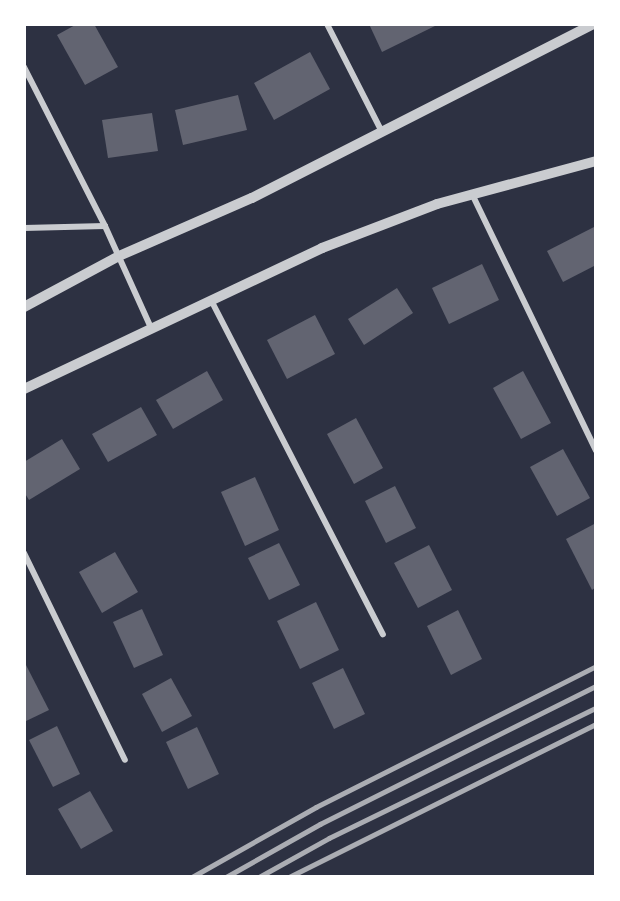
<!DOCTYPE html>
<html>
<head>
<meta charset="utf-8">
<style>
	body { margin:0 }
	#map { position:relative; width:620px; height:901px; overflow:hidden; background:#2d3142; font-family:Arial,sans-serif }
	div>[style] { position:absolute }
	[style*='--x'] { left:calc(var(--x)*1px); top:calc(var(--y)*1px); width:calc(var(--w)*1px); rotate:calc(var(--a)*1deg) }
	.building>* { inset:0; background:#626471 }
	.minor>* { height:6px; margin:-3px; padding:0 3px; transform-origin:3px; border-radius:3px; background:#caccd0 }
	.tertiary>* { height:10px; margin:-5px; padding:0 5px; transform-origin:5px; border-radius:5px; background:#caccd0 }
	.rail>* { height:4.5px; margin:-2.25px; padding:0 2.25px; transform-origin:2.25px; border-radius:2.25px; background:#abadb3 }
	span { translate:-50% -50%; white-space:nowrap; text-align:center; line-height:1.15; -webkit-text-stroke:6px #fff; paint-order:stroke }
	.frame { position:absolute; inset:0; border:26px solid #fff; pointer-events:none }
</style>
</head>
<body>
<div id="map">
	<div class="building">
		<div style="clip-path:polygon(77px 24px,94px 24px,118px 67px,85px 85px,57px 35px)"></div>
		<div style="clip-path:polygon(369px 24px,439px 24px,382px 52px)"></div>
		<div style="clip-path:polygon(310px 52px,330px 89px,274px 120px,254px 83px)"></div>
		<div style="clip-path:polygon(238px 95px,247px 130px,183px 145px,175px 110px)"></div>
		<div style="clip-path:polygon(152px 113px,158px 151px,108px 158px,102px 120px)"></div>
		<div style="clip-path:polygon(596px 226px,596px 265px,563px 282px,547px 251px)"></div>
		<div style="clip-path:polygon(482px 264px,499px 300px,449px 324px,432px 288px)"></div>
		<div style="clip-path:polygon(397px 288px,413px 313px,364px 345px,348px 319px)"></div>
		<div style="clip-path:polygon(315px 315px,335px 354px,287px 379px,267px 340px)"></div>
		<div style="clip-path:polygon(207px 371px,223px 400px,173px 429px,156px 400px)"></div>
		<div style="clip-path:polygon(523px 371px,551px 423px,521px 439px,493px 388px)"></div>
		<div style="clip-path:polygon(141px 407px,157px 435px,108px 462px,92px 434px)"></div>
		<div style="clip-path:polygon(356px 418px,383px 468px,354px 484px,327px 434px)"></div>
		<div style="clip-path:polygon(62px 439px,80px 469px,29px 500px,24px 492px,24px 462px)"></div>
		<div style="clip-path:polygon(563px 449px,590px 498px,557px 516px,530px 467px)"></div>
		<div style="clip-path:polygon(255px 477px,279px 530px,245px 546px,221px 492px)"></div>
		<div style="clip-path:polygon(395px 486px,416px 528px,386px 543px,365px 501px)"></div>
		<div style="clip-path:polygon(596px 523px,596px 587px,592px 590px,566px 539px)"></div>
		<div style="clip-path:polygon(279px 543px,300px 585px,269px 600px,248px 558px)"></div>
		<div style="clip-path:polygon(429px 545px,452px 590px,418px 608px,394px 563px)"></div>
		<div style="clip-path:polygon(115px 552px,138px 592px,102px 613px,79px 572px)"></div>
		<div style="clip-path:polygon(316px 602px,339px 650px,300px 669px,277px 621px)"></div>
		<div style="clip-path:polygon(142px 609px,163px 655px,134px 668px,113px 622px)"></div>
		<div style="clip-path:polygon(458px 610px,482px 659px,451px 675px,427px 626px)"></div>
		<div style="clip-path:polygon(26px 665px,49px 710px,24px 722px,24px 666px)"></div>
		<div style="clip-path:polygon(343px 668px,365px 714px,334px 729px,312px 683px)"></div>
		<div style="clip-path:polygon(171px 678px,192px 716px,162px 732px,142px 694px)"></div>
		<div style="clip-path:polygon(57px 726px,80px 774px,53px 787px,29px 740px)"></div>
		<div style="clip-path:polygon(197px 727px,219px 774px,188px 789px,166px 742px)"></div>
		<div style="clip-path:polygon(90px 791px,113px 831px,81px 849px,58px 809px)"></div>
	</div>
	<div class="minor">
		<div style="--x:327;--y:24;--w:121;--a:63"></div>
		<div style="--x:24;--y:67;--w:178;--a:63"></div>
		<div style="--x:472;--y:194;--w:285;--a:64.2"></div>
		<div style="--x:24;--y:228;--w:81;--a:-1.4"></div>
		<div style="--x:105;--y:226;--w:112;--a:65.7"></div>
		<div style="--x:211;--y:300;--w:376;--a:62.8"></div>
		<div style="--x:24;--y:553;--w:230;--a:64"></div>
	</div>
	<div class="tertiary">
		<div style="--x:24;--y:307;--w:108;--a:-28.2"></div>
		<div style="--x:119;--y:256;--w:145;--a:-23.6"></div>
		<div style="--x:252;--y:198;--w:383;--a:-27"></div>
		<div style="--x:24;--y:389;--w:330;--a:-25.3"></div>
		<div style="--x:322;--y:248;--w:123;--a:-20.9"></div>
		<div style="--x:437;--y:204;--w:165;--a:-15.1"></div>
	</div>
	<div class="rail">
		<div style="--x:192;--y:877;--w:142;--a:-29.4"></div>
		<div style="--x:316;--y:807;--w:313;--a:-26.7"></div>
		<div style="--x:226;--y:877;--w:108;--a:-29.4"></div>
		<div style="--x:320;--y:824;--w:309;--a:-26.6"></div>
		<div style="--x:259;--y:877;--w:80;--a:-29.1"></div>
		<div style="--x:329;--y:838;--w:297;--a:-26"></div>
		<div style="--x:289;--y:877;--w:343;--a:-26.5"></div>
	</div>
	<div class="frame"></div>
</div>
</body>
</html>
